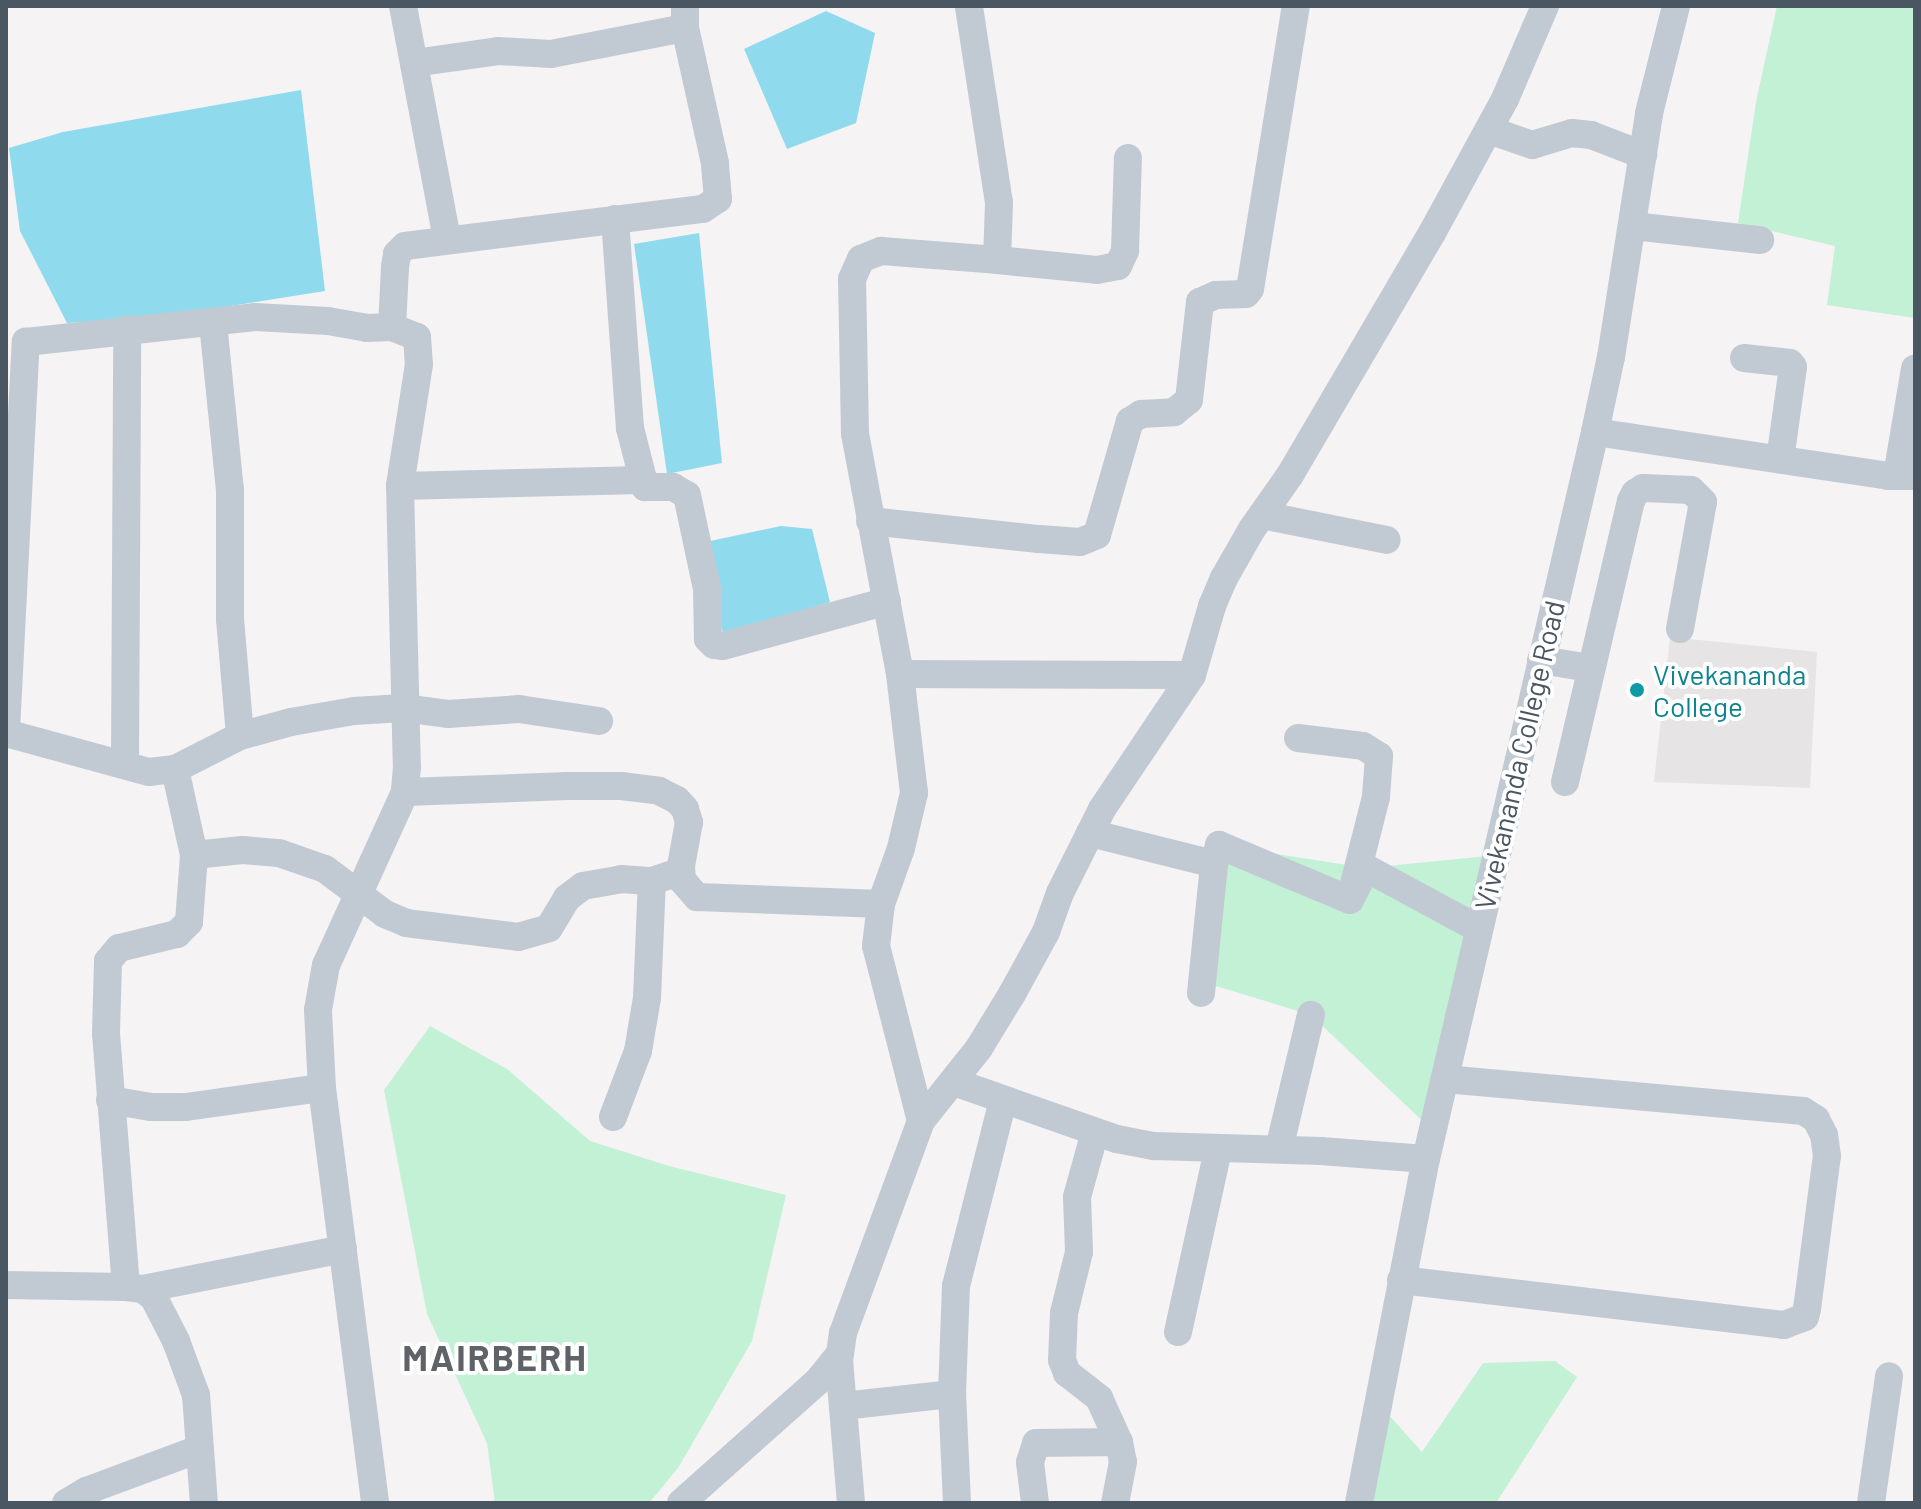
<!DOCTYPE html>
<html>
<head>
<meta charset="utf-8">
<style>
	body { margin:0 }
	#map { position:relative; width:1921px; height:1509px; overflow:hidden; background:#f5f3f3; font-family:Barlow,sans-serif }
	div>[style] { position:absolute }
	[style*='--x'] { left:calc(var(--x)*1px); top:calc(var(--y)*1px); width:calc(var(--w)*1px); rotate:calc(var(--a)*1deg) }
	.education>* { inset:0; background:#e6e4e5 }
	.green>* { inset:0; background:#c3f1d5 }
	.water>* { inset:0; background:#90daee }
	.minor>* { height:28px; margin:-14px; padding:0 14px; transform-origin:14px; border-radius:14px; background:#c1cad2 }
	.dots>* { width:22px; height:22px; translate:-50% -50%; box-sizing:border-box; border:4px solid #fff; border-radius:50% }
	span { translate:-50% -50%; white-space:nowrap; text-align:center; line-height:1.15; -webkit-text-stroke:8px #fff; paint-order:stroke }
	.culture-label { font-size:28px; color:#0d838f }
	.left { translate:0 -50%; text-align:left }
	.street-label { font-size:28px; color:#4a5661 }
	.district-label { font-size:36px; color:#5f6368; font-weight:700; letter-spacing:2px }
	.frame { position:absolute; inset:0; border:8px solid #4a5661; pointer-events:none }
</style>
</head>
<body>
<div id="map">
	<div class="education">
		<div style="clip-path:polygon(1670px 637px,1817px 652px,1810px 788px,1654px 782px)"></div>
	</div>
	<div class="green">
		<div style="clip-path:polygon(1777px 6px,1915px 6px,1915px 318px,1827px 305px,1835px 246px,1738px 223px,1756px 102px)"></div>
		<div style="clip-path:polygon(1219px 845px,1366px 868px,1498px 855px,1433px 1131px,1311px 1015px,1206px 983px)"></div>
		<div style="clip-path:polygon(430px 1026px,507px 1069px,590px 1141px,669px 1166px,786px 1195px,752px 1341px,678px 1468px,649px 1503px,495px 1503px,487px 1443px,427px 1314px,384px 1090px)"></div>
		<div style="clip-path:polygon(1555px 1361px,1577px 1377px,1496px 1503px,1362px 1503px,1378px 1403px,1422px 1452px,1483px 1363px)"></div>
	</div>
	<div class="water">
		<div style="clip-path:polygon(826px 11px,875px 33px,856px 123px,787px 149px,744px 49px)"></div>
		<div style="clip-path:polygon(301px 90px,325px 291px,162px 317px,67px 323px,20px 231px,9px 148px,63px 132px)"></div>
		<div style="clip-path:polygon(699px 233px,722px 463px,667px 474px,634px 244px)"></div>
		<div style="clip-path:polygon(781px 526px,812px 529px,830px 602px,724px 637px,701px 543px)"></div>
	</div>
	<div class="minor">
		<div style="--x:403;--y:6;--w:237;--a:79.3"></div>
		<div style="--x:414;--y:63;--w:85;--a:-8.1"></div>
		<div style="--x:498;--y:51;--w:53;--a:3.2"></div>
		<div style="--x:551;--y:54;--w:136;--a:-11"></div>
		<div style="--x:1489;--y:130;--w:46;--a:19.2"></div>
		<div style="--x:1532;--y:145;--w:42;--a:-16.7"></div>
		<div style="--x:1572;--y:133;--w:19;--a:6"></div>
		<div style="--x:1591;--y:135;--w:56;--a:21"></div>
		<div style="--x:615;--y:219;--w:210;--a:85.9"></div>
		<div style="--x:630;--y:428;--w:61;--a:75.7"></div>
		<div style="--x:645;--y:487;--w:28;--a:0"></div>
		<div style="--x:673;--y:487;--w:16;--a:30"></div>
		<div style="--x:687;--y:495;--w:96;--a:78"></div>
		<div style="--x:707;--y:589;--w:50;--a:88.9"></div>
		<div style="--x:708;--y:639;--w:8;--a:45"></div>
		<div style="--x:714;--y:645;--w:9;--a:6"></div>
		<div style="--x:723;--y:646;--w:170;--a:-15.3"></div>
		<div style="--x:1633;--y:226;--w:128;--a:6.3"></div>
		<div style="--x:997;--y:260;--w:100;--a:5.7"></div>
		<div style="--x:1097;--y:270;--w:21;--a:-11"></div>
		<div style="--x:1118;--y:266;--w:17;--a:-65"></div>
		<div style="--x:1125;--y:251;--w:93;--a:-88.2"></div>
		<div style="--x:213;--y:323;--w:168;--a:84.2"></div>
		<div style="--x:230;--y:490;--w:129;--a:90"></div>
		<div style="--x:230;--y:619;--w:117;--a:85.1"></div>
		<div style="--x:392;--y:327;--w:60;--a:-87.1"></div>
		<div style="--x:395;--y:267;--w:13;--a:-81"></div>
		<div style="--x:397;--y:254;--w:11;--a:-45"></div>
		<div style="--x:405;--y:246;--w:300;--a:-7.1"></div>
		<div style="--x:703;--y:209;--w:18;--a:-34"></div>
		<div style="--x:718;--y:199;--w:36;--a:-95"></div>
		<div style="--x:715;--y:163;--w:138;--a:-102.5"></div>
		<div style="--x:685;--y:28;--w:22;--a:-90"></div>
		<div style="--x:1744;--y:358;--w:46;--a:6.2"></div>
		<div style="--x:1790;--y:363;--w:5;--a:53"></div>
		<div style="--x:1793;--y:367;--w:93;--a:98"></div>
		<div style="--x:1595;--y:432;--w:296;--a:8.5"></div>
		<div style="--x:1888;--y:476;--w:27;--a:0"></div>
		<div style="--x:1897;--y:476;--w:109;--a:-80.5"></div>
		<div style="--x:400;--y:486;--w:242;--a:-1.4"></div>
		<div style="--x:1262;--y:515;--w:127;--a:11.3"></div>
		<div style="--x:870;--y:521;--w:170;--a:6.1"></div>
		<div style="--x:1039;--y:539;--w:41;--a:4.2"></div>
		<div style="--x:1080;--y:542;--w:18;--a:-22"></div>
		<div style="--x:1097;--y:535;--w:119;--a:-73.9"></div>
		<div style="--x:1130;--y:421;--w:13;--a:-32"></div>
		<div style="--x:1141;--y:414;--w:33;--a:-3"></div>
		<div style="--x:1174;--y:412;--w:19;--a:-39"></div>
		<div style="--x:1189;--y:400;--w:99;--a:-83.6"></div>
		<div style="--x:1200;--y:302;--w:17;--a:-24"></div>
		<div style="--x:1216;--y:295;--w:30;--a:-2"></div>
		<div style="--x:1246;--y:294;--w:6;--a:-51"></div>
		<div style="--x:1250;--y:289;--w:287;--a:-80.8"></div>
		<div style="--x:1541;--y:660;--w:50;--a:9.3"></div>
		<div style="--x:900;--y:674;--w:292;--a:0.2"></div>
		<div style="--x:6;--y:731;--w:390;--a:-87.1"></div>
		<div style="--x:26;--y:342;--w:230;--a:-6.2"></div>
		<div style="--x:255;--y:317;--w:73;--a:3.1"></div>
		<div style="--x:328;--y:321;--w:39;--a:10"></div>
		<div style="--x:366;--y:328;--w:26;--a:-2"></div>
		<div style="--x:392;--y:327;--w:27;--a:22"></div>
		<div style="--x:417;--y:337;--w:27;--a:86"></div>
		<div style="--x:419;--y:364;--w:123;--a:98.9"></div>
		<div style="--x:400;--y:486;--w:281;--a:88.6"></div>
		<div style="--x:407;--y:767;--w:25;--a:95"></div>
		<div style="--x:405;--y:792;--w:190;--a:114.5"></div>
		<div style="--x:326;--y:965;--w:46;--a:100.1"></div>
		<div style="--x:318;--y:1010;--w:78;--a:87.1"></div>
		<div style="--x:322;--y:1088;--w:418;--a:82.7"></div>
		<div style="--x:6;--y:733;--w:148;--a:15.3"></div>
		<div style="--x:149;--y:772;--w:26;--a:-7"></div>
		<div style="--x:175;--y:769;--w:73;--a:-26.9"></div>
		<div style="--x:240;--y:736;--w:53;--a:-15.4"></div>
		<div style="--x:291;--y:722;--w:64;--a:-9.9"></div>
		<div style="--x:354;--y:711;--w:49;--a:-3.5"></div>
		<div style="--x:403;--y:708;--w:45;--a:7.6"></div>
		<div style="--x:448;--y:714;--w:71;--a:-4"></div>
		<div style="--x:519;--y:709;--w:81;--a:8.5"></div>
		<div style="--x:1298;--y:738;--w:65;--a:7"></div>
		<div style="--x:1363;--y:746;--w:19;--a:32"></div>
		<div style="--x:1379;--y:756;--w:41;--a:94.2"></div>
		<div style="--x:1376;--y:797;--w:90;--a:104.2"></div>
		<div style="--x:125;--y:763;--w:434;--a:-89.7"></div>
		<div style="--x:1565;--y:782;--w:289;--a:-76.8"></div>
		<div style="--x:1631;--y:501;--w:9;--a:-63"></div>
		<div style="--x:1635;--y:493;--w:9;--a:-32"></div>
		<div style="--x:1643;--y:488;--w:48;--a:2.4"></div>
		<div style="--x:1691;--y:490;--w:17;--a:45"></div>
		<div style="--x:1703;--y:502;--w:129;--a:100.3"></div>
		<div style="--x:405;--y:792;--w:162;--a:-2.1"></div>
		<div style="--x:567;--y:786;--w:54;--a:0"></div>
		<div style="--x:621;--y:786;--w:38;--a:7"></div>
		<div style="--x:659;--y:791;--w:20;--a:27"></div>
		<div style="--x:677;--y:800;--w:12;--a:48"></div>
		<div style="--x:685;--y:809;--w:14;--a:73"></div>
		<div style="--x:689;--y:822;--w:45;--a:100.3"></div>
		<div style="--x:681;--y:866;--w:14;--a:86"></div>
		<div style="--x:682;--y:880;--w:23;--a:49"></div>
		<div style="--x:697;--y:897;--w:184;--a:2.2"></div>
		<div style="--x:1090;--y:833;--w:128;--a:14"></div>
		<div style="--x:1214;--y:864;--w:20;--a:-75"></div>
		<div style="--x:1219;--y:845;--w:142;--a:22.8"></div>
		<div style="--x:1350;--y:900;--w:36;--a:-63"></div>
		<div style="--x:1366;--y:868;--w:128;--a:28.4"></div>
		<div style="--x:194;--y:855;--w:49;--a:-5.8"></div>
		<div style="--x:243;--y:850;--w:36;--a:5"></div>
		<div style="--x:279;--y:853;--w:49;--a:19.2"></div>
		<div style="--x:325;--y:869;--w:75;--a:36.9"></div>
		<div style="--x:385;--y:914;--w:23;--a:23"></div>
		<div style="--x:406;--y:923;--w:113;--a:7.1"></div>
		<div style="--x:518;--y:937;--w:32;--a:-16"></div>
		<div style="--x:549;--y:928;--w:35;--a:-59"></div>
		<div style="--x:567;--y:898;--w:20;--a:-37"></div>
		<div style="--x:583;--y:886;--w:39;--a:-10"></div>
		<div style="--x:621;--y:879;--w:31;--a:4"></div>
		<div style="--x:1201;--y:993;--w:130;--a:-84.2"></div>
		<div style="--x:954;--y:1082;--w:173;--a:19.3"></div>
		<div style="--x:1117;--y:1139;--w:38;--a:11"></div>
		<div style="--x:1154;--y:1146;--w:167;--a:1.7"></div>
		<div style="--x:1321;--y:1151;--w:105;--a:4.4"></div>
		<div style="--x:110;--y:1100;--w:42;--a:9.7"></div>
		<div style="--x:151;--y:1107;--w:35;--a:0"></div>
		<div style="--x:186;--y:1107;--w:137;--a:-8"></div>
		<div style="--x:613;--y:1117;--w:71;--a:-69.3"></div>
		<div style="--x:638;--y:1051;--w:54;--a:-80.4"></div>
		<div style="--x:647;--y:998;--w:117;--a:-87.6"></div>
		<div style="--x:652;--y:881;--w:18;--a:-19"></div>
		<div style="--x:921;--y:1121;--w:181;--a:-104.4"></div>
		<div style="--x:876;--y:946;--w:42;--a:-83.2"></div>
		<div style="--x:881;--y:904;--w:59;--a:-70.3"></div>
		<div style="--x:901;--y:848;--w:57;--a:-76.7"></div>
		<div style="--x:914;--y:793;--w:120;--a:-96.7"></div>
		<div style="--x:900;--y:674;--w:244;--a:-100.6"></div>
		<div style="--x:855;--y:434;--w:155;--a:-91.1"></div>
		<div style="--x:852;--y:279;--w:22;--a:-66"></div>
		<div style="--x:861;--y:259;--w:22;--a:-22"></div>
		<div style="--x:881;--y:251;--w:116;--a:4.4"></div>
		<div style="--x:997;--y:260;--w:57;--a:-88"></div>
		<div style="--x:999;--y:203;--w:199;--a:-98.7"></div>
		<div style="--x:1095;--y:1132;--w:67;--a:105.5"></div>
		<div style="--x:1077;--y:1197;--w:55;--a:87.9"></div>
		<div style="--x:1079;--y:1252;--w:63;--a:103.8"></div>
		<div style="--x:1064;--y:1313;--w:47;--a:92.4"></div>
		<div style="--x:1062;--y:1360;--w:14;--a:69"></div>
		<div style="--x:1067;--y:1373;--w:41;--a:38"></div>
		<div style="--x:1099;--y:1398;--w:48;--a:65.6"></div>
		<div style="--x:1119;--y:1442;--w:20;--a:79"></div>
		<div style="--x:1123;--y:1462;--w:42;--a:101"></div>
		<div style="--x:1279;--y:1149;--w:138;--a:-76.6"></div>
		<div style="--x:1401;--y:1280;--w:386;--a:6.7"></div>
		<div style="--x:1784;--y:1325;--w:22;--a:-21"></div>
		<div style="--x:1805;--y:1317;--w:8;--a:-76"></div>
		<div style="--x:1807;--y:1309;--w:154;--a:-82.6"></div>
		<div style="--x:1827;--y:1156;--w:21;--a:-98"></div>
		<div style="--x:1824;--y:1135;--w:18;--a:-117"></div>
		<div style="--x:1816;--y:1119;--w:15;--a:-148"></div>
		<div style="--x:1803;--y:1111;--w:360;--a:-174.9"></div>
		<div style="--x:6;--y:1285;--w:120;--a:1"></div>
		<div style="--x:126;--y:1287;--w:17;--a:7"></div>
		<div style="--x:143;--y:1289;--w:14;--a:39"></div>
		<div style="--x:154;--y:1298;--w:48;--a:62.9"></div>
		<div style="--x:176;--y:1341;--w:58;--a:69.7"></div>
		<div style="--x:196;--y:1395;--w:108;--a:85.8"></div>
		<div style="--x:126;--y:1287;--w:255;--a:-94.5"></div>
		<div style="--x:106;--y:1033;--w:72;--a:-88.4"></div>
		<div style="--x:108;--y:961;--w:17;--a:-50"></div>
		<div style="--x:119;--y:948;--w:60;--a:-13.6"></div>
		<div style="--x:177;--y:934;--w:17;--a:-45"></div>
		<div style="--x:189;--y:922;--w:67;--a:-85.7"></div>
		<div style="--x:194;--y:855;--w:88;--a:-102.5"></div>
		<div style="--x:143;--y:1289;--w:204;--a:-11.3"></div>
		<div style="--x:1178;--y:1332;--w:186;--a:-77.6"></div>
		<div style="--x:843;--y:1406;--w:110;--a:-6.3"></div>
		<div style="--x:66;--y:1503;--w:23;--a:-31"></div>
		<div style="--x:86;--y:1491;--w:121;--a:-20.4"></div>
		<div style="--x:681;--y:1503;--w:182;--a:-41.7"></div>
		<div style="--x:817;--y:1382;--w:36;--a:-51"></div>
		<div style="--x:851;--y:1503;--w:143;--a:-94.8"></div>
		<div style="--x:839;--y:1361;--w:28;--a:-82"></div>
		<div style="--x:843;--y:1333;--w:226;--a:-69.8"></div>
		<div style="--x:921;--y:1121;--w:93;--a:-51.5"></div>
		<div style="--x:979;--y:1048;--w:63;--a:-58.6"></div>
		<div style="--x:1012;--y:994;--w:71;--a:-61.3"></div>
		<div style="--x:1046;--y:932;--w:41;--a:-70.3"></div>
		<div style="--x:1060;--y:893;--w:94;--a:-63.4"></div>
		<div style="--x:1102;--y:809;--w:161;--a:-56.1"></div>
		<div style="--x:1192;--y:675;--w:72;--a:-73.8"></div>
		<div style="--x:1212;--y:606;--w:30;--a:-67"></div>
		<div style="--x:1224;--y:578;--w:56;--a:-60.3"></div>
		<div style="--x:1252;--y:529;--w:66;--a:-54.9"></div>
		<div style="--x:1290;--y:475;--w:281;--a:-59.6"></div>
		<div style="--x:1432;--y:233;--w:153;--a:-61.4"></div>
		<div style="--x:1505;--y:99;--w:101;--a:-66.7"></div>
		<div style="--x:957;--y:1503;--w:109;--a:-92.6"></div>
		<div style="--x:952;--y:1394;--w:108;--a:-87.9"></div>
		<div style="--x:956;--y:1286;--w:192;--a:-75.8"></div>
		<div style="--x:1035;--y:1503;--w:41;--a:-97"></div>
		<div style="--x:1030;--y:1462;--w:20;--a:-72"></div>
		<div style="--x:1036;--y:1443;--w:83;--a:-0.7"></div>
		<div style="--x:1359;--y:1503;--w:350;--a:-79"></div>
		<div style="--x:1426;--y:1159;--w:746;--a:-76.91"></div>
		<div style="--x:1595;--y:432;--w:77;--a:-78"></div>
		<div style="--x:1611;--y:357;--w:247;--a:-81.1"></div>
		<div style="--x:1649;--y:113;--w:110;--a:-75.8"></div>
		<div style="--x:1871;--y:1503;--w:128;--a:-81.9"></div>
	</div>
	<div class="dots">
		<div style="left:1637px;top:690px;background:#0f9aa8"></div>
	</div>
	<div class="culture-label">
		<span class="left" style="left:1653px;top:690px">Vivekananda<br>College</span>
	</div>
	<div class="street-label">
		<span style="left:1519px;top:755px;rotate:-77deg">Vivekananda College Road</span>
	</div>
	<div class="district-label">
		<span style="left:495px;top:1357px">MAIRBERH</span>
	</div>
	<div class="frame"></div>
</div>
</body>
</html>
